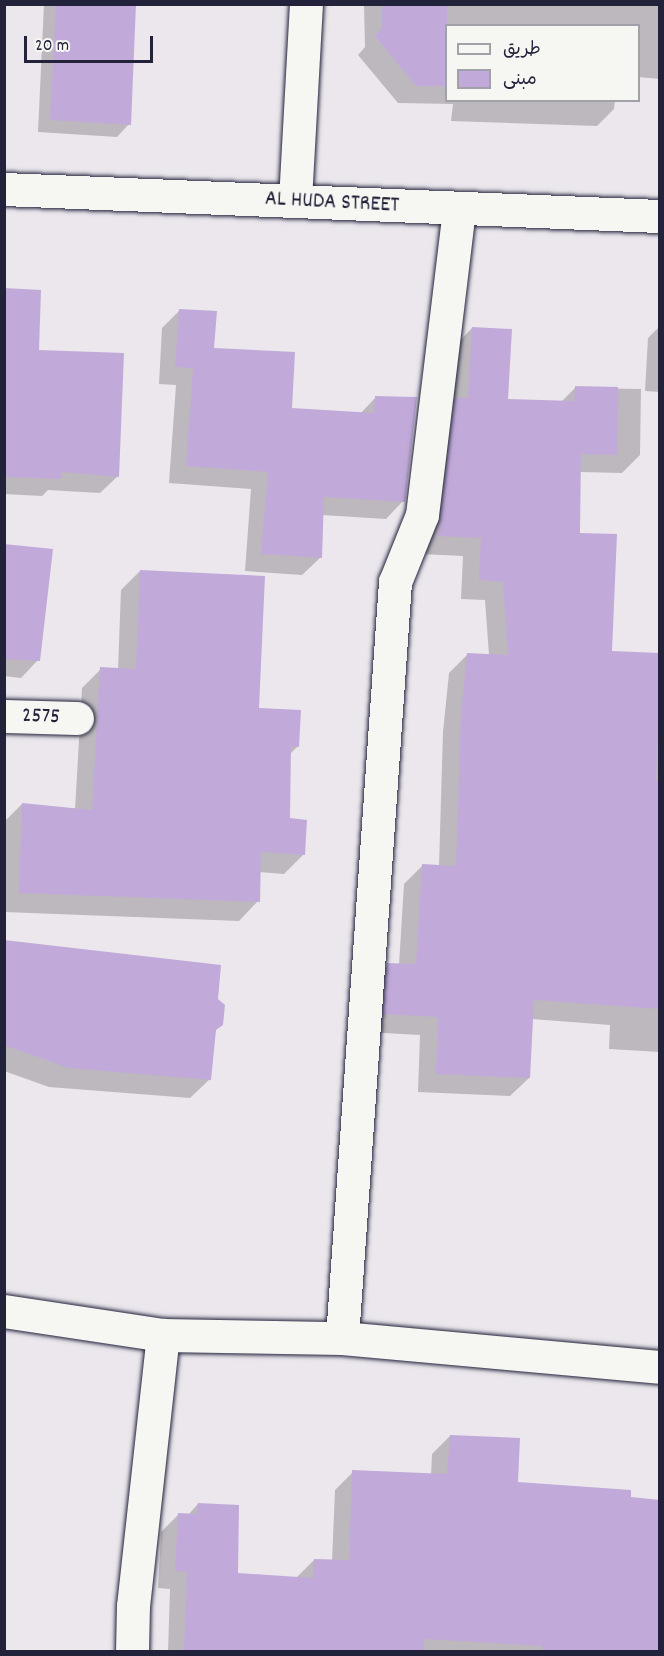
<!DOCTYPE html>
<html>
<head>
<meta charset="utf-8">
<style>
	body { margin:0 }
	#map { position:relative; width:664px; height:1656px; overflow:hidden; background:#ebe7ed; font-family:Dekko,"Playpen Sans Arabic",sans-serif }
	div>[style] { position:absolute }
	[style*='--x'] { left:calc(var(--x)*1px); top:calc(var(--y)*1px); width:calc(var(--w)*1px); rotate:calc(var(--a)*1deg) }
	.shadow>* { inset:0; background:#0003 }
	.building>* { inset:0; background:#c1aad9 }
	.roads { filter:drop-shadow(0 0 2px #22223b) drop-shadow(0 0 2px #22223b) }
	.minor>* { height:33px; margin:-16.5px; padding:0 16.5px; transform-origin:16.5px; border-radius:16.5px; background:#f6f6f2 }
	span { translate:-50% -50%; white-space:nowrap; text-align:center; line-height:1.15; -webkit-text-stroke:5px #f6f6f2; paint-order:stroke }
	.street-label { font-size:22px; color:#22223b }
	.frame { position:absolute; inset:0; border:6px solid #22223b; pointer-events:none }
	.legend { position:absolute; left:445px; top:24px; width:195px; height:78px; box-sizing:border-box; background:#f6f6f2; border:2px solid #a1a1a9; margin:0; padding:8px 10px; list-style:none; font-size:18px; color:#22223b }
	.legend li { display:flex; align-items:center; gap:12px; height:30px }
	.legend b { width:30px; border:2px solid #a1a1a9 }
	.scale { position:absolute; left:24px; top:36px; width:129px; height:27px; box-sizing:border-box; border:3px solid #22223b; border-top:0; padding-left:8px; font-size:18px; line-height:21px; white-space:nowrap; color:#22223b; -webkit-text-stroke:4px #f6f6f2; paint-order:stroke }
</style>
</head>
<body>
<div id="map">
	<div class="shadow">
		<div style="clip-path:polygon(44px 4px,134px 4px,129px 124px,117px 137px,38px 132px)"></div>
		<div style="clip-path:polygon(364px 4px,660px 4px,660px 79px,638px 77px,638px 26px,446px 26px,446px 100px,615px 100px,614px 109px,597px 126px,451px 121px,453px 104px,398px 103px,358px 55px,365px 47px)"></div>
		<div style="clip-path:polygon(4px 290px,37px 352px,118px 476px,100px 493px,48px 490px,42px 496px,4px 494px)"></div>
		<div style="clip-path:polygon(179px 311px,213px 349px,290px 409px,360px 414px,376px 397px,403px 501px,386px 519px,322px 515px,320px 558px,302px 575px,245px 571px,251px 489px,169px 483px,176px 385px,159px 384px,162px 328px)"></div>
		<div style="clip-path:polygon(660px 326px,660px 392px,645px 391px,648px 338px)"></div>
		<div style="clip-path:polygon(472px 328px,507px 401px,561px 402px,575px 388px,641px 389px,640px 455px,622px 473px,579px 472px,579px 534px,610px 652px,660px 654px,660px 1052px,609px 1049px,610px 1025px,532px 1019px,529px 1078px,510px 1096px,418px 1092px,420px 1035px,366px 1032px,369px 983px,388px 965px,399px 965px,404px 884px,423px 865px,439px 866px,443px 732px,449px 673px,468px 654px,489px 655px,485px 600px,461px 599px,463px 556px,420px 554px,454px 347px)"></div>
		<div style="clip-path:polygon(4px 545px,38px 660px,21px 678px,4px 676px)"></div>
		<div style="clip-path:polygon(140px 571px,257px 710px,298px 746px,289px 755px,288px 820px,303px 855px,284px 874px,259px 872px,258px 901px,239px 921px,4px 912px,4px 822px,22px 804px,75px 810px,82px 688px,101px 669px,118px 670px,121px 590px)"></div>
		<div style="clip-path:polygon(4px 942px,215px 1031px,210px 1079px,190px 1098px,49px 1087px,4px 1071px)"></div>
		<div style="clip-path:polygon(450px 1436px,516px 1484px,660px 1652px,168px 1652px,170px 1589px,158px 1588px,161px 1532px,179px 1514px,188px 1515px,198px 1504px,236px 1575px,296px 1578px,314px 1560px,332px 1561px,335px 1490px,353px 1472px,431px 1475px,432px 1454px)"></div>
	</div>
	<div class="building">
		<div style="clip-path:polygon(56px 4px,136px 4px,131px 125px,50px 120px)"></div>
		<div style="clip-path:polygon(382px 4px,447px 4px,447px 86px,416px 86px,375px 36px,382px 28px)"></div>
		<div style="clip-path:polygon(4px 288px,41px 290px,39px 350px,124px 353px,119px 477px,62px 472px,61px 479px,4px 477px)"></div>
		<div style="clip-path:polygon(179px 309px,217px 311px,214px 348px,295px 352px,292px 408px,374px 413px,375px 396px,417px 397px,405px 502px,324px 497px,322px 558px,261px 554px,268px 472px,186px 466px,193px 368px,175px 367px)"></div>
		<div style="clip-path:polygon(472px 327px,512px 329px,508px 399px,574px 401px,575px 386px,618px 387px,617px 455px,581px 454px,580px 533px,617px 534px,612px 651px,660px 653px,656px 781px,660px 781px,660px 1009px,534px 1000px,530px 1078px,436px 1074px,438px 1017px,383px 1014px,387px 963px,416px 964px,422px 864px,456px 866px,461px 713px,467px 653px,508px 655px,503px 582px,479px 580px,481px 538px,438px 536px,455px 398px,468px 398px)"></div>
		<div style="clip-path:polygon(4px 544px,53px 549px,40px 661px,4px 659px)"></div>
		<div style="clip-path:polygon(140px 570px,265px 576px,259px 708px,301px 710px,299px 747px,291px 746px,290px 818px,307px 820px,305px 855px,261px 852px,260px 902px,19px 893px,22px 803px,92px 810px,100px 667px,136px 669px)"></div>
		<div style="clip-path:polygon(4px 940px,221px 965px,218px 999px,225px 1005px,223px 1025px,216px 1030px,211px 1080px,69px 1068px,4px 1045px)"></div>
		<div style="clip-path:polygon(450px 1435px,520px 1438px,518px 1482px,631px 1490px,631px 1497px,660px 1500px,660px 1652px,542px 1652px,542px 1646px,424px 1639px,423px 1652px,184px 1652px,187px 1572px,175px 1571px,178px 1513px,197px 1514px,198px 1503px,239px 1505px,238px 1573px,313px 1578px,314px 1559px,349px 1560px,352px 1470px,447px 1474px)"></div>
	</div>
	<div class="roads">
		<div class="minor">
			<div style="--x:4;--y:189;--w:657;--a:2.36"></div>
			<div style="--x:295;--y:200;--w:196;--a:-86.8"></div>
			<div style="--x:4;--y:716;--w:73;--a:1.6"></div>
			<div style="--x:4;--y:1311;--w:161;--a:8.6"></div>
			<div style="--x:342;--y:1338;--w:758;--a:-85.99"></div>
			<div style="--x:395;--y:582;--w:72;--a:-68.1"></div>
			<div style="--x:422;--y:515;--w:308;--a:-83.1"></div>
			<div style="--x:132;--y:1652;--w:46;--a:-88.8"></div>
			<div style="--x:133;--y:1606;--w:273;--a:-83.7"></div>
			<div style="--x:163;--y:1335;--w:179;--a:1"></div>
			<div style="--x:342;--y:1338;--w:319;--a:5.2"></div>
		</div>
	</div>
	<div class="street-label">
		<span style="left:332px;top:203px;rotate:3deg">AL HUDA STREET</span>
		<span style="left:41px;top:717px;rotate:2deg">2575</span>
	</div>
	<div class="frame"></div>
	<ul class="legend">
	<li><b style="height:8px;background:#f6f6f2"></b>طريق</li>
	<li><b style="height:16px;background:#c1aad9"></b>مبنى</li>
	</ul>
	<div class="scale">20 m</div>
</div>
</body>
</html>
